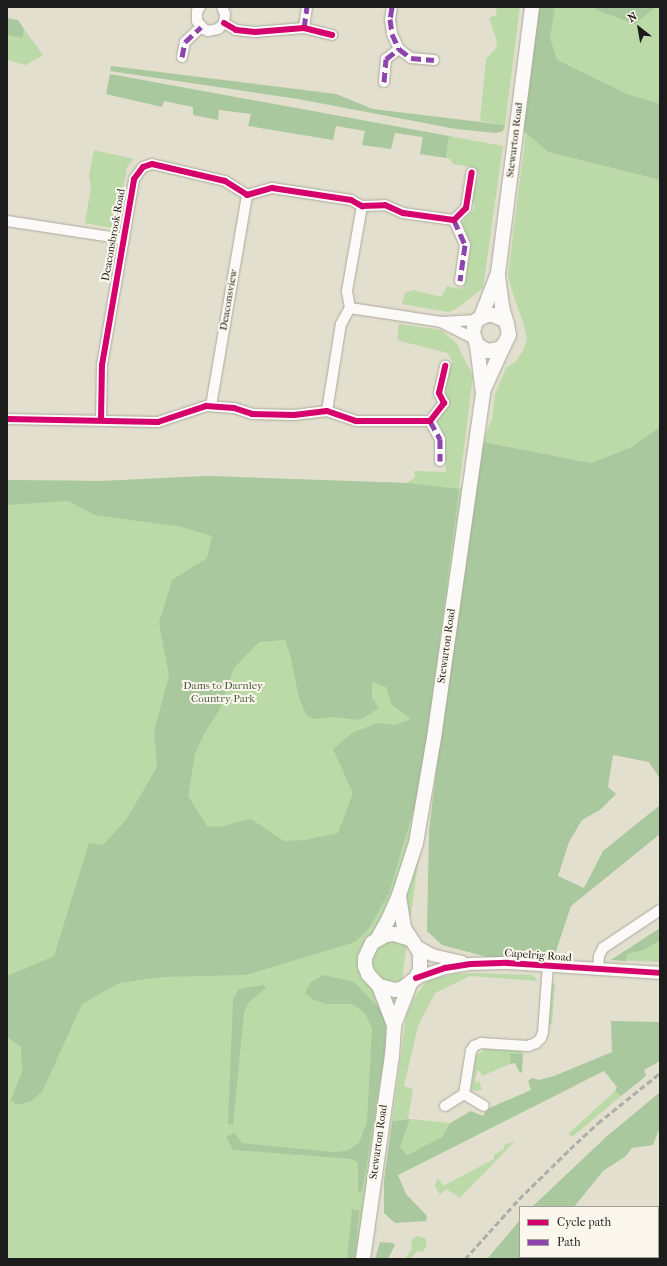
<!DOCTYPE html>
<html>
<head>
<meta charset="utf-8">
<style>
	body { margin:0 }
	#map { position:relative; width:667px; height:1266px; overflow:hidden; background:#e3dfce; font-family:"IM FELL French Canon",serif }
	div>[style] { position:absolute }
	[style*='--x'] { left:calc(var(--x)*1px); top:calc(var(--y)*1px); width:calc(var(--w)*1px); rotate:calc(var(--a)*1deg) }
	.green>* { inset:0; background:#bbdaa8 }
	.forest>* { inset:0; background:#aac89d }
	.roads { filter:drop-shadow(0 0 1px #aba99e) drop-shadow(0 0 1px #aba99e) }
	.minor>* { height:10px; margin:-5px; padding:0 5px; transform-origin:5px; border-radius:5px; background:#fbfaf8 }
	.tertiary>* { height:12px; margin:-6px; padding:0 6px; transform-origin:6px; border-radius:6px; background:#fbfaf8 }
	.secondary>* { height:14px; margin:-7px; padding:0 7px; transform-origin:7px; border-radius:7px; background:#fbfaf8 }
	.rail>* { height:3px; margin-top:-1.5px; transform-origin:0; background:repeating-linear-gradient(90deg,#adadaa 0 6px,transparent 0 9px) }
	.quiet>* { height:5px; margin-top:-2.5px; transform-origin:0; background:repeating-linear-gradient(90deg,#8e44ad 0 10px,transparent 0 15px) }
	.cycleway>* { height:6px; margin:-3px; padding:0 3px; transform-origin:3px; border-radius:3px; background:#d6006c }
	span { translate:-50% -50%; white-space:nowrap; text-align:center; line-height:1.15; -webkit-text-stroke:4px #fbf7ec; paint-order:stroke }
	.street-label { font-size:11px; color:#1c1c1c }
	.park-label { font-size:11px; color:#485d42 }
	.frame { position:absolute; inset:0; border:8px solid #1c1c1c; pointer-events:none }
	.legend { position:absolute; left:519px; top:1206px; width:140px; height:52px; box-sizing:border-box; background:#fbf7ec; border:1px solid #a29f99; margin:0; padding:5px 7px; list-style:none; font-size:12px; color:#1c1c1c }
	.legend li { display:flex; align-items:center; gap:8px; height:20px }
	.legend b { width:20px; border:1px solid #a29f99 }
	.north { position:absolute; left:619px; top:8px; width:40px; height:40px; -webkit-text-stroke:3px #fbf7ec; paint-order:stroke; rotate:329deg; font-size:11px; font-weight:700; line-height:16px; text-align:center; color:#1c1c1c }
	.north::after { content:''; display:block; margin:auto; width:14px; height:18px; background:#1c1c1c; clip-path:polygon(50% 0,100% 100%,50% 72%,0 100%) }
</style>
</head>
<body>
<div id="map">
	<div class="green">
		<div style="clip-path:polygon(497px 7px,520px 7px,505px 125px,480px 121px,486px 59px,497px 47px,496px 39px,489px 18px,496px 15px)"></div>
		<div style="clip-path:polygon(538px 7px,660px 7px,660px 140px,526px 96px)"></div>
		<div style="clip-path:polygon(24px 29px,43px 55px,26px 65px,7px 60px,7px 35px,21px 38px)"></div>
		<div style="clip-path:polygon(526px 133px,548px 152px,660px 180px,660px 427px,631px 447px,591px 463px,483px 442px,492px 418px,495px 394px,506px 368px,515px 362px,523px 351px,527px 340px,524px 325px,512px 291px,508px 275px)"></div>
		<div style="clip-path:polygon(449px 136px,503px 146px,483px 288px,456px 309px,448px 312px,402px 304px,405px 293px,413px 290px,441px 297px,447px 286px,459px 289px,464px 287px,471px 246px,462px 224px,465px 218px,474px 210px,475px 205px,470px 199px,473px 179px,479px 176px,477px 170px,471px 167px,453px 164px,450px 159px,446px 158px)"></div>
		<div style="clip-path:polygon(94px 150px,134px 159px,127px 167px,116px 226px,111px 228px,85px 223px,91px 186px,89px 175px)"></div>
		<div style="clip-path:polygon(399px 324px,441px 330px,457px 344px,473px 376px,459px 488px,469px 489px,364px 1259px,7px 1259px,7px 480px,101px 481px,207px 476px,407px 483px,415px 477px,414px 471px,446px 472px,445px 438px,437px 421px,449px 405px,443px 391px,452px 362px,448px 353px,400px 341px,397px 338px)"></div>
		<div style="clip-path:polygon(660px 928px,660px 962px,611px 960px,633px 946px)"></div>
		<div style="clip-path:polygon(474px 973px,533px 975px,538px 981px,470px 976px,435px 993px,418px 1026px,404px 1086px,413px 1089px,408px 1119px,392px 1121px,406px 1016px,414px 998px,425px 983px,432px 979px,455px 974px)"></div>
		<div style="clip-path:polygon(552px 984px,555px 984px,552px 1024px,549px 1024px)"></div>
		<div style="clip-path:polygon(485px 1049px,521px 1051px,523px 1054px,509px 1054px,511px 1060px,510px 1064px,482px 1076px,480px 1071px,477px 1071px,475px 1083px,479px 1081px,482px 1090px,473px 1091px,471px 1088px,476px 1056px)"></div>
		<div style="clip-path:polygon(615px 1091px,621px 1096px,572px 1137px,568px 1134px)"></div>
		<div style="clip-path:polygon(410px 1119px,450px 1123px,442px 1137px,407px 1155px,399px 1148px)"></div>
		<div style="clip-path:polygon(515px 1141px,460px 1198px,446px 1189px,440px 1195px,435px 1186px,438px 1178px,443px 1186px,494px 1159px,494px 1155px,504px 1149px,504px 1145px)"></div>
		<div style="clip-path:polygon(417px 1236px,425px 1238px,427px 1243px,424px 1251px,416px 1252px,411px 1259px,404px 1259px,412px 1249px,411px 1240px)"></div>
	</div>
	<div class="forest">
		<div style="clip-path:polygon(538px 7px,555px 7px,550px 38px,557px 60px,627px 94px,660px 104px,660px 180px,548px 152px,521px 129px)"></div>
		<div style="clip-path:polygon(596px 7px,656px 7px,635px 24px,596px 10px)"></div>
		<div style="clip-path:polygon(7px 18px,18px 20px,24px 29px,22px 38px,7px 35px)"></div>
		<div style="clip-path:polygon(111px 66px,336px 94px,373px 109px,505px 125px,503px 131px,496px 133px,456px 129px,298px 99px,110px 71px)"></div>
		<div style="clip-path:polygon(110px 74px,449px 136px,446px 158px,420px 154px,423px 137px,395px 133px,391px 149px,362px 145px,365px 131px,336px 126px,333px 140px,248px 126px,251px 114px,219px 110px,218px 120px,193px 115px,193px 107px,164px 101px,162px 107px,106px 94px)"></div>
		<div style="clip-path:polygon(660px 427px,660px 779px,649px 762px,613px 755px,608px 787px,616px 794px,600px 810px,582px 820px,569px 842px,558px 876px,584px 888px,603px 851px,660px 805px,660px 834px,571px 906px,552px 963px,491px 958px,442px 945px,427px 931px,429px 831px,441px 730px,483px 442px,591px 463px,631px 447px)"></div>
		<div style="clip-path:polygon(evenodd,207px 476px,407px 483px,459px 489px,421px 784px,389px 893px,368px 930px,355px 942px,246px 975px,161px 977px,119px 983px,82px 1004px,42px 1092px,31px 1101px,17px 1105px,11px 1100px,22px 1072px,21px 1047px,7px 1037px,7px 976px,54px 956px,89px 843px,103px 845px,126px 820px,157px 767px,154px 731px,169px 676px,159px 623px,172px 580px,207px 558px,212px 536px,182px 527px,95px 515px,68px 501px,7px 505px,7px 480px,101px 481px,207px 476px,285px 640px,290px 654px,299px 698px,306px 715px,314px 719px,333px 717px,360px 720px,379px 708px,372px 698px,372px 682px,386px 687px,392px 705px,411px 719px,395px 725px,377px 723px,352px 733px,333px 749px,353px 793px,338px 833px,305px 840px,284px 841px,251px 819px,219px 827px,207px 826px,188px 796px,195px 754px,204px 734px,220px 709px,234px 668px,259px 642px,285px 640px)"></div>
		<div style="clip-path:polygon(660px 928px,660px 940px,644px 950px,627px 954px,626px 961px,611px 960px)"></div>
		<div style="clip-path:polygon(323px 975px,354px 982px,380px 1009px,385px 1022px,386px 1045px,362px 1191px,358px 1192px,358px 1163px,353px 1159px,233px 1150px,226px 1137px,235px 1133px,242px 1143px,332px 1152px,347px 1151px,359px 1143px,367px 1122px,372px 1029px,365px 1013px,352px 1004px,327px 1004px,314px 1000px,305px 993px,310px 983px)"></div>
		<div style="clip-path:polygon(264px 985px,266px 988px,249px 1002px,244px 1013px,233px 1125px,228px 1124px,233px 999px,239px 989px)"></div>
		<div style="clip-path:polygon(660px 991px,660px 1061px,644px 1070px,646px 1076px,621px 1096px,615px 1091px,617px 1087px,604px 1071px,398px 1175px,406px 1194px,427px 1216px,426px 1221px,395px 1223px,384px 1213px,384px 1181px,392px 1121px,410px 1119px,400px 1147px,407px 1155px,442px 1137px,450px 1123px,471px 1111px,483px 1116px,487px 1109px,531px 1090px,528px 1081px,532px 1078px,539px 1080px,554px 1076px,612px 1052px,611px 1021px,659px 1022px)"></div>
		<div style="clip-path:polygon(509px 1054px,523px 1054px,522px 1072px,520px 1073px,515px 1063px,510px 1064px,511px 1060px)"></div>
		<div style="clip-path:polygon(660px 1092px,660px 1127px,653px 1145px,632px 1148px,626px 1156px,603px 1171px,574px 1207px,532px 1207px,606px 1137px)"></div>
		<div style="clip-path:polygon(352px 1209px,359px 1211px,355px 1259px,347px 1259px)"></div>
		<div style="clip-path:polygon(520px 1220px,520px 1257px,531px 1257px,530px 1259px,487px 1259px)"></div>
		<div style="clip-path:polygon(380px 1242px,393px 1243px,395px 1245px,388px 1259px,375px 1259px)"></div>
	</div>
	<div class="roads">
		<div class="minor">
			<div style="--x:200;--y:7;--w:5;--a:127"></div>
			<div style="--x:197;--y:11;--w:10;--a:90"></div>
			<div style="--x:197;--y:21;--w:11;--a:49"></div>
			<div style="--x:204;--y:29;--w:4;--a:27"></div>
			<div style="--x:208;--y:31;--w:10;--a:-11"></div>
			<div style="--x:218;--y:29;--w:8;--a:-45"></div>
			<div style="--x:224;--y:23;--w:9;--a:-84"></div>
			<div style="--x:225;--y:14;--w:8;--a:-113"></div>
			<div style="--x:392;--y:7;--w:12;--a:99"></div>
			<div style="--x:390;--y:19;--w:15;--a:82"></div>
			<div style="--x:392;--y:34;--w:17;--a:65"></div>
			<div style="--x:399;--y:49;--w:15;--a:37"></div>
			<div style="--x:411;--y:58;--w:23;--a:5"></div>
			<div style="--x:224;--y:23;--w:14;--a:30"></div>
			<div style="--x:236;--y:30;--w:19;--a:6"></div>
			<div style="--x:255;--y:32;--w:49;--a:-4.7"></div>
			<div style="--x:304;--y:28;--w:29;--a:14"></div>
			<div style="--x:304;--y:28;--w:21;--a:-82"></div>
			<div style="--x:182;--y:57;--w:15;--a:-79"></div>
			<div style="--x:185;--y:42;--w:22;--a:-43"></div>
			<div style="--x:384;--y:82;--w:23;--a:-85"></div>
			<div style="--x:386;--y:59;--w:16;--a:-38"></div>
			<div style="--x:454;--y:220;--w:27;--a:66"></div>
			<div style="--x:465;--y:245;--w:36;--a:98"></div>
			<div style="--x:7;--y:221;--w:118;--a:8.7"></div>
			<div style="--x:350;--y:308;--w:92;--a:8.7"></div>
			<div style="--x:441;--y:322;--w:36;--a:-3"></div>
			<div style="--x:441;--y:322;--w:37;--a:27"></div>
			<div style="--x:211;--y:406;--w:214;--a:-80.3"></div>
			<div style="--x:327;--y:411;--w:88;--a:-80.9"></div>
			<div style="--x:341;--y:324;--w:18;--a:-61"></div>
			<div style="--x:350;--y:308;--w:17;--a:-100"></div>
			<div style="--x:347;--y:291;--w:86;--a:-80"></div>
			<div style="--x:7;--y:419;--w:151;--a:1.1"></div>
			<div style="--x:158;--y:422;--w:51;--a:-18.4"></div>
			<div style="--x:206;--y:406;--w:28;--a:4"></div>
			<div style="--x:234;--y:408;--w:19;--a:18"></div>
			<div style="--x:252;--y:414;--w:42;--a:1.4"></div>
			<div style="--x:294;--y:415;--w:33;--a:-7"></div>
			<div style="--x:327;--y:411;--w:31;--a:19"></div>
			<div style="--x:356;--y:421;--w:74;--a:0"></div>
			<div style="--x:430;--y:421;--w:23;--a:-52"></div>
			<div style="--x:444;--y:403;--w:11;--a:-117"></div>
			<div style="--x:439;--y:393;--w:28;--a:-77"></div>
			<div style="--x:101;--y:420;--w:55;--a:-89"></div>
			<div style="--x:102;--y:365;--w:189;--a:-80.2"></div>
			<div style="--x:134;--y:179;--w:15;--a:-53"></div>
			<div style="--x:143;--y:167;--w:9;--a:-18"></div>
			<div style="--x:152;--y:164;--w:75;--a:13.1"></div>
			<div style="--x:225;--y:181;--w:26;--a:32"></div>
			<div style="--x:247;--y:195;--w:26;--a:-16"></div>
			<div style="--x:272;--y:188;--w:80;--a:8.6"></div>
			<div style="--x:351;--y:200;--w:13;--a:29"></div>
			<div style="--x:362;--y:206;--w:23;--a:-2"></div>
			<div style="--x:385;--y:205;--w:20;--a:24"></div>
			<div style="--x:403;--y:213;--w:51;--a:7.8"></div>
			<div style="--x:454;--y:220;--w:17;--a:-45"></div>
			<div style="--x:466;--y:208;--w:36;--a:-81"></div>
			<div style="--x:430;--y:421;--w:21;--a:61"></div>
			<div style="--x:440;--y:439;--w:22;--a:90"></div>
			<div style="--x:598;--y:970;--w:14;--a:-86"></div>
			<div style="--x:599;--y:956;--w:9;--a:-63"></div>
			<div style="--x:603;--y:948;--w:69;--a:-33.7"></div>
			<div style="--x:464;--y:1094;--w:23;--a:31"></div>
			<div style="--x:445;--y:1106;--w:22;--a:-32"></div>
			<div style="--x:464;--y:1094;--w:44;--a:-80.8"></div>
			<div style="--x:471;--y:1051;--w:6;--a:-59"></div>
			<div style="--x:474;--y:1046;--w:8;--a:-23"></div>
			<div style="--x:481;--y:1043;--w:47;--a:3.7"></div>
			<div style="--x:528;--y:1046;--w:9;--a:-21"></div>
			<div style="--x:536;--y:1043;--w:7;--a:-45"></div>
			<div style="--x:541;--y:1038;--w:6;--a:-72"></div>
			<div style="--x:543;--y:1032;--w:66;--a:-85.7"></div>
			<div style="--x:658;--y:1219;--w:2;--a:-27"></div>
			<div style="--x:550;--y:1259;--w:2;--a:-63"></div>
			<div style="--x:580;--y:1259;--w:3;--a:-45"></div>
		</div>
		<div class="tertiary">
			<div style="--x:416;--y:946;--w:18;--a:29"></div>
			<div style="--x:432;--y:955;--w:31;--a:13"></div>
			<div style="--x:416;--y:978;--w:31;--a:-19"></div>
			<div style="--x:445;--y:968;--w:26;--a:-9"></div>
			<div style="--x:471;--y:964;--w:36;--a:-2"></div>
			<div style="--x:507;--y:963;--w:153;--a:3.7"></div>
		</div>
		<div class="secondary">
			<div style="--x:498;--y:277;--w:30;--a:82"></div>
			<div style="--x:502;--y:307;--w:18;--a:74"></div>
			<div style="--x:481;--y:317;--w:47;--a:-68.9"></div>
			<div style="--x:498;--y:273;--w:268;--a:-82.7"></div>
			<div style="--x:483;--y:391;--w:51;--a:-65.5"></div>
			<div style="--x:399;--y:896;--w:32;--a:81"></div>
			<div style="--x:404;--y:928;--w:30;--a:57"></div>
			<div style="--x:420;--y:953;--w:17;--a:90"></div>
			<div style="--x:420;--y:970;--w:9;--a:117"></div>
			<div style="--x:416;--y:978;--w:16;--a:142"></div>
			<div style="--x:403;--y:988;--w:8;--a:166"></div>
			<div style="--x:395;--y:990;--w:16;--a:-166"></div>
			<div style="--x:379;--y:986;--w:16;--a:-133"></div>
			<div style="--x:368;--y:974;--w:9;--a:-111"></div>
			<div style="--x:365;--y:966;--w:8;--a:-90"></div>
			<div style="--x:365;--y:958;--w:17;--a:-65"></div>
			<div style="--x:372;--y:943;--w:16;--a:-30"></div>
			<div style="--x:386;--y:935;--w:8;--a:-7"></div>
			<div style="--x:394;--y:934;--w:17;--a:17"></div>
			<div style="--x:378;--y:938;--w:21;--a:-61"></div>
			<div style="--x:388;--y:920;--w:27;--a:-66"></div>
			<div style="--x:399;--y:895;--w:55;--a:-71.9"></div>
			<div style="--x:416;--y:843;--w:107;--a:-80.3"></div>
			<div style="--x:434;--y:738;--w:347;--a:-81.9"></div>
			<div style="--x:483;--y:394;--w:49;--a:-97"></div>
			<div style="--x:477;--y:345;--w:13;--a:-108"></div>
			<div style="--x:473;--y:333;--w:6;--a:-81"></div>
			<div style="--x:474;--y:327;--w:8;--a:-67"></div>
			<div style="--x:477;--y:320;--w:11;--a:-27"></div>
			<div style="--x:487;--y:315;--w:6;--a:0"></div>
			<div style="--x:493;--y:315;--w:12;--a:24"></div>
			<div style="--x:504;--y:320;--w:5;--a:53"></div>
			<div style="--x:507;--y:324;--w:11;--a:80"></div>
			<div style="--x:509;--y:335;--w:11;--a:117"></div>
			<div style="--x:504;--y:345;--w:6;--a:141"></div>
			<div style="--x:499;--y:349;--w:11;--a:170"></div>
			<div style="--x:488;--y:351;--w:13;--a:-151"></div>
			<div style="--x:379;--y:986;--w:42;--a:69"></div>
			<div style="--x:363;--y:1259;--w:205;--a:-81.9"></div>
			<div style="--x:392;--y:1056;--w:31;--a:-86"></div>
			<div style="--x:394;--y:1025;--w:44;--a:-68.7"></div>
		</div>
	</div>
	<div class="rail">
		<div style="--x:465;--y:1259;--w:81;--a:-48"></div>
		<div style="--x:519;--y:1199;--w:71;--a:-44.4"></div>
		<div style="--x:570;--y:1149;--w:38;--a:-43"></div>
		<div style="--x:598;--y:1123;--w:80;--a:-38.9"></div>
	</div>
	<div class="quiet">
		<div style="--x:392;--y:7;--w:12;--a:99"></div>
		<div style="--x:390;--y:19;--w:15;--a:82"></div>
		<div style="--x:392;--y:34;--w:17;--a:65"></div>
		<div style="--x:399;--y:49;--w:15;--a:37"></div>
		<div style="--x:411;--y:58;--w:23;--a:5"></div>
		<div style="--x:304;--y:28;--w:21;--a:-82"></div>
		<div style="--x:182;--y:57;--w:15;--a:-79"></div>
		<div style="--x:185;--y:42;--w:22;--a:-43"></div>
		<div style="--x:384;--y:82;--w:23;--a:-85"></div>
		<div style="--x:386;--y:59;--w:16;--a:-38"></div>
		<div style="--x:454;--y:220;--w:27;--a:66"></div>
		<div style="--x:465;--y:245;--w:36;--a:98"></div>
		<div style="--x:430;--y:421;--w:21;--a:61"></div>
		<div style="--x:440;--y:439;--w:22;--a:90"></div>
	</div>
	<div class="cycleway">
		<div style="--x:224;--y:23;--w:14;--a:30"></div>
		<div style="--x:236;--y:30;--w:19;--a:6"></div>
		<div style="--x:255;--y:32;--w:49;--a:-4.7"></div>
		<div style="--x:304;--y:28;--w:29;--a:14"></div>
		<div style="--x:7;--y:419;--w:151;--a:1.1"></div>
		<div style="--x:158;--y:422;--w:51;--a:-18.4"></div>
		<div style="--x:206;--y:406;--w:28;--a:4"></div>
		<div style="--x:234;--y:408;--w:19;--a:18"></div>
		<div style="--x:252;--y:414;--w:42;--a:1.4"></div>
		<div style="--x:294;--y:415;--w:33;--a:-7"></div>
		<div style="--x:327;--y:411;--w:31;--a:19"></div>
		<div style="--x:356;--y:421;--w:74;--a:0"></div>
		<div style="--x:430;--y:421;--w:23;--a:-52"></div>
		<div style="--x:444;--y:403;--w:11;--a:-117"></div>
		<div style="--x:439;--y:393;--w:28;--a:-77"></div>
		<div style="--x:101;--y:420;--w:55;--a:-89"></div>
		<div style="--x:102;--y:365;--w:189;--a:-80.2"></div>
		<div style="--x:134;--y:179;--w:15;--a:-53"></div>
		<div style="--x:143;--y:167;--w:9;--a:-18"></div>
		<div style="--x:152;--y:164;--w:75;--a:13.1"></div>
		<div style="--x:225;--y:181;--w:26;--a:32"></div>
		<div style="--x:247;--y:195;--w:26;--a:-16"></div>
		<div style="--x:272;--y:188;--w:80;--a:8.6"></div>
		<div style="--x:351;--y:200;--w:13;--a:29"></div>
		<div style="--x:362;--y:206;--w:23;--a:-2"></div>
		<div style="--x:385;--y:205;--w:20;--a:24"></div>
		<div style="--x:403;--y:213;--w:51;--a:7.8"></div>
		<div style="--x:454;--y:220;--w:17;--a:-45"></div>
		<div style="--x:466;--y:208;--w:36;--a:-81"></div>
		<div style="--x:416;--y:978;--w:31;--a:-19"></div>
		<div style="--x:445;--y:968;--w:26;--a:-9"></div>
		<div style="--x:471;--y:964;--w:36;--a:-2"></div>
		<div style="--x:507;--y:963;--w:153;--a:3.7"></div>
	</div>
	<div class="street-label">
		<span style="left:515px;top:140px;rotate:-83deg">Stewarton Road</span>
		<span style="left:114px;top:235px;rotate:-80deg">Deaconsbrook Road</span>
		<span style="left:229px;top:300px;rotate:-80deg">Deaconsview</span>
		<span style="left:447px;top:646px;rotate:-82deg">Stewarton Road</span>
		<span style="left:538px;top:956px;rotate:4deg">Capelrig Road</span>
		<span style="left:379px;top:1142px;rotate:-82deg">Stewarton Road</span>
	</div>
	<div class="park-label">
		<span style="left:223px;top:693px">Dams to Darnley<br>Country Park</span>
	</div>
	<div class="frame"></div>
	<ul class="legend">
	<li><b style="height:5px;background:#d6006c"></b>Cycle path</li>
	<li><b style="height:5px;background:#8e44ad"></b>Path</li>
	</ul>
	<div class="north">N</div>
</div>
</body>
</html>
